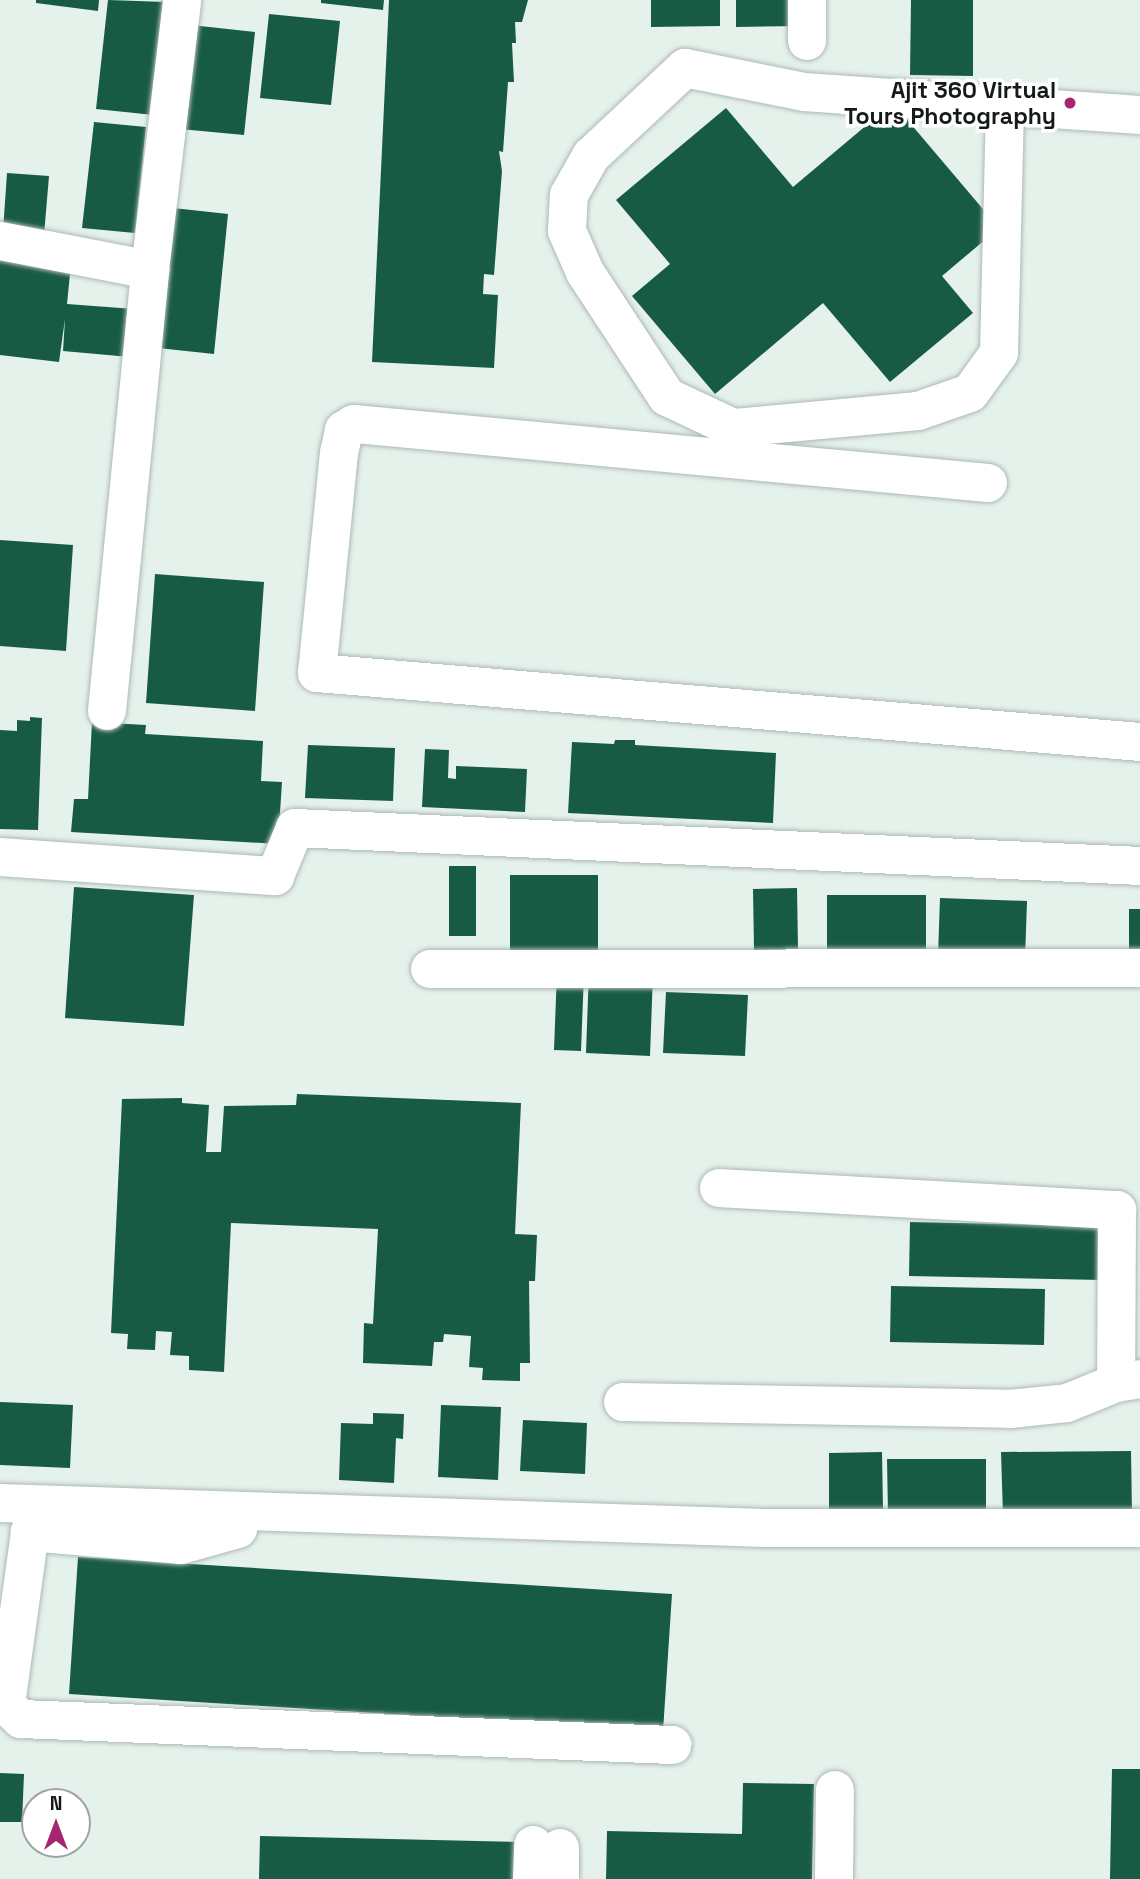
<!DOCTYPE html>
<html>
<head>
<meta charset="utf-8">
<style>
	body { margin:0 }
	#map { position:relative; width:1140px; height:1879px; overflow:hidden; background:#e4f2eb; font-family:"Space Grotesk",sans-serif }
	div>[style] { position:absolute }
	[style*='--x'] { left:calc(var(--x)*1px); top:calc(var(--y)*1px); width:calc(var(--w)*1px); rotate:calc(var(--a)*1deg) }
	.building>* { inset:0; background:#185b45 }
	.roads { filter:drop-shadow(0 0 2px #adb9b4) drop-shadow(0 0 2px #adb9b4) }
	.minor>* { height:38px; margin:-19px; padding:0 19px; transform-origin:19px; border-radius:19px; background:#fff }
	.dots>* { width:19px; height:19px; translate:-50% -50%; box-sizing:border-box; border:4px solid #fff; border-radius:50% }
	span { translate:-50% -50%; white-space:nowrap; text-align:center; line-height:1.15; -webkit-text-stroke:7px #fff; paint-order:stroke }
	.poi-label { font-size:23px; color:#151a18; font-weight:700 }
	.right { translate:-100% -50%; text-align:right }
	.north { position:absolute; left:21px; top:1788px; width:70px; height:70px; box-sizing:border-box; background:#fff; border:2px solid #a1a3a3; border-radius:50%; rotate:0deg; font-size:19px; font-weight:700; line-height:28px; text-align:center; color:#151a18 }
	.north::after { content:''; display:block; margin:auto; width:24px; height:32px; background:#a82572; clip-path:polygon(50% 0,100% 100%,50% 72%,0 100%) }
</style>
</head>
<body>
<div id="map">
	<div class="building">
		<div style="clip-path:polygon(36px 0,99px 0,98px 11px,36px 3px)"></div>
		<div style="clip-path:polygon(108px 0,166px 2px,154px 115px,96px 109px)"></div>
		<div style="clip-path:polygon(321px 0,384px 0,383px 10px,321px 3px)"></div>
		<div style="clip-path:polygon(389px 0,528px 0,522px 22px,515px 22px,516px 43px,512px 43px,514px 82px,508px 82px,503px 152px,499px 151px,502px 171px,494px 275px,484px 274px,483px 294px,498px 295px,494px 368px,372px 362px)"></div>
		<div style="clip-path:polygon(651px 0,720px 0,720px 26px,651px 27px)"></div>
		<div style="clip-path:polygon(736px 0,800px 0,800px 26px,736px 27px)"></div>
		<div style="clip-path:polygon(911px 0,973px 0,973px 76px,910px 75px)"></div>
		<div style="clip-path:polygon(269px 14px,340px 21px,331px 105px,260px 98px)"></div>
		<div style="clip-path:polygon(191px 25px,255px 32px,244px 135px,180px 129px)"></div>
		<div style="clip-path:polygon(893px 103px,999px 228px,942px 276px,973px 313px,890px 382px,823px 303px,715px 394px,632px 296px,670px 264px,616px 200px,726px 108px,793px 187px)"></div>
		<div style="clip-path:polygon(94px 122px,146px 127px,135px 233px,82px 228px)"></div>
		<div style="clip-path:polygon(7px 173px,49px 176px,44px 235px,3px 231px)"></div>
		<div style="clip-path:polygon(173px 208px,228px 214px,214px 354px,158px 348px)"></div>
		<div style="clip-path:polygon(0 256px,71px 264px,67px 304px,134px 309px,130px 357px,63px 351px,65px 319px,59px 362px,0 355px)"></div>
		<div style="clip-path:polygon(0 540px,73px 545px,66px 651px,0 646px)"></div>
		<div style="clip-path:polygon(155px 574px,264px 582px,255px 711px,146px 703px)"></div>
		<div style="clip-path:polygon(30px 717px,42px 718px,38px 830px,0 829px,0 730px,17px 731px,17px 720px,30px 721px)"></div>
		<div style="clip-path:polygon(92px 722px,146px 725px,145px 734px,263px 741px,261px 781px,282px 782px,278px 844px,71px 832px,74px 799px,88px 799px)"></div>
		<div style="clip-path:polygon(615px 740px,635px 740px,635px 745px,776px 753px,773px 823px,568px 813px,572px 742px,614px 744px)"></div>
		<div style="clip-path:polygon(308px 745px,395px 748px,393px 801px,305px 798px)"></div>
		<div style="clip-path:polygon(425px 749px,449px 750px,448px 778px,456px 779px,456px 766px,527px 769px,525px 812px,422px 807px)"></div>
		<div style="clip-path:polygon(449px 866px,476px 866px,476px 936px,449px 936px)"></div>
		<div style="clip-path:polygon(510px 875px,598px 875px,598px 955px,510px 955px)"></div>
		<div style="clip-path:polygon(74px 887px,194px 895px,184px 1026px,65px 1018px)"></div>
		<div style="clip-path:polygon(797px 888px,798px 949px,754px 950px,753px 889px)"></div>
		<div style="clip-path:polygon(827px 895px,926px 895px,926px 959px,827px 959px)"></div>
		<div style="clip-path:polygon(940px 898px,1027px 901px,1025px 959px,938px 956px)"></div>
		<div style="clip-path:polygon(1129px 909px,1140px 909px,1140px 958px,1129px 958px)"></div>
		<div style="clip-path:polygon(589px 971px,653px 973px,650px 1056px,586px 1053px)"></div>
		<div style="clip-path:polygon(557px 972px,584px 973px,581px 1051px,554px 1050px)"></div>
		<div style="clip-path:polygon(666px 992px,748px 995px,745px 1056px,663px 1053px)"></div>
		<div style="clip-path:polygon(297px 1094px,521px 1103px,515px 1234px,537px 1235px,535px 1281px,529px 1281px,530px 1363px,520px 1363px,520px 1381px,482px 1380px,483px 1368px,469px 1367px,471px 1336px,444px 1334px,443px 1342px,434px 1342px,432px 1366px,363px 1363px,364px 1323px,373px 1324px,378px 1229px,231px 1223px,224px 1372px,189px 1370px,189px 1356px,170px 1355px,172px 1332px,156px 1331px,155px 1350px,127px 1349px,128px 1334px,111px 1333px,122px 1099px,182px 1098px,182px 1103px,209px 1105px,206px 1152px,221px 1152px,224px 1106px,296px 1105px)"></div>
		<div style="clip-path:polygon(910px 1222px,1103px 1226px,1102px 1280px,909px 1276px)"></div>
		<div style="clip-path:polygon(891px 1286px,1045px 1289px,1044px 1345px,890px 1342px)"></div>
		<div style="clip-path:polygon(0 1402px,73px 1405px,70px 1468px,0 1465px)"></div>
		<div style="clip-path:polygon(441px 1405px,501px 1407px,498px 1480px,438px 1477px)"></div>
		<div style="clip-path:polygon(373px 1413px,404px 1414px,403px 1439px,396px 1438px,394px 1483px,339px 1480px,341px 1423px,373px 1424px)"></div>
		<div style="clip-path:polygon(523px 1420px,587px 1423px,585px 1474px,520px 1471px)"></div>
		<div style="clip-path:polygon(1131px 1451px,1132px 1514px,1003px 1515px,1001px 1452px)"></div>
		<div style="clip-path:polygon(882px 1452px,883px 1510px,829px 1510px,829px 1453px)"></div>
		<div style="clip-path:polygon(887px 1459px,986px 1459px,986px 1512px,888px 1514px)"></div>
		<div style="clip-path:polygon(78px 1557px,672px 1594px,663px 1731px,69px 1694px)"></div>
		<div style="clip-path:polygon(1112px 1769px,1140px 1769px,1140px 1879px,1110px 1879px)"></div>
		<div style="clip-path:polygon(0 1773px,24px 1774px,22px 1822px,0 1822px)"></div>
		<div style="clip-path:polygon(743px 1783px,814px 1784px,812px 1879px,606px 1879px,607px 1831px,742px 1834px)"></div>
		<div style="clip-path:polygon(260px 1836px,520px 1842px,519px 1879px,259px 1879px)"></div>
	</div>
	<div class="roads">
		<div class="minor">
			<div style="--x:807;--y:0;--w:41;--a:90"></div>
			<div style="--x:1005;--y:107;--w:246;--a:91.4"></div>
			<div style="--x:999;--y:353;--w:49;--a:125.9"></div>
			<div style="--x:970;--y:393;--w:55;--a:160.9"></div>
			<div style="--x:918;--y:411;--w:186;--a:174.7"></div>
			<div style="--x:733;--y:428;--w:73;--a:-154.8"></div>
			<div style="--x:667;--y:397;--w:149;--a:-123.3"></div>
			<div style="--x:585;--y:272;--w:45;--a:-113.7"></div>
			<div style="--x:567;--y:231;--w:36;--a:-87"></div>
			<div style="--x:569;--y:195;--w:45;--a:-60.6"></div>
			<div style="--x:591;--y:156;--w:129;--a:-43.1"></div>
			<div style="--x:685;--y:68;--w:121;--a:11.4"></div>
			<div style="--x:804;--y:92;--w:337;--a:3.9"></div>
			<div style="--x:0;--y:241;--w:153;--a:10.9"></div>
			<div style="--x:988;--y:483;--w:637;--a:-174.68"></div>
			<div style="--x:354;--y:424;--w:12;--a:149"></div>
			<div style="--x:344;--y:430;--w:24;--a:102"></div>
			<div style="--x:339;--y:453;--w:221;--a:95.7"></div>
			<div style="--x:317;--y:673;--w:826;--a:4.79"></div>
			<div style="--x:107;--y:711;--w:443;--a:-84.4"></div>
			<div style="--x:150;--y:270;--w:272;--a:-83.2"></div>
			<div style="--x:0;--y:857;--w:276;--a:4"></div>
			<div style="--x:275;--y:876;--w:52;--a:-67.4"></div>
			<div style="--x:295;--y:828;--w:846;--a:2.57"></div>
			<div style="--x:430;--y:969;--w:710;--a:-0.08"></div>
			<div style="--x:719;--y:1188;--w:399;--a:3.2"></div>
			<div style="--x:1117;--y:1210;--w:173;--a:90.3"></div>
			<div style="--x:623;--y:1402;--w:387;--a:1"></div>
			<div style="--x:1010;--y:1409;--w:57;--a:-6"></div>
			<div style="--x:1067;--y:1403;--w:53;--a:-22.2"></div>
			<div style="--x:1116;--y:1383;--w:24;--a:-9"></div>
			<div style="--x:0;--y:1503;--w:766;--a:1.87"></div>
			<div style="--x:766;--y:1528;--w:374;--a:0"></div>
			<div style="--x:242;--y:1511;--w:18;--a:103"></div>
			<div style="--x:238;--y:1529;--w:59;--a:164.3"></div>
			<div style="--x:181;--y:1545;--w:152;--a:-175.1"></div>
			<div style="--x:30;--y:1532;--w:175;--a:97.9"></div>
			<div style="--x:6;--y:1705;--w:21;--a:43"></div>
			<div style="--x:21;--y:1719;--w:652;--a:2.29"></div>
			<div style="--x:560;--y:1848;--w:31;--a:90"></div>
			<div style="--x:532;--y:1879;--w:34;--a:-88"></div>
			<div style="--x:834;--y:1879;--w:89;--a:-89.4"></div>
		</div>
	</div>
	<div class="dots">
		<div style="left:1070px;top:103px;background:#a82572"></div>
	</div>
	<div class="poi-label">
		<span class="right" style="left:1056px;top:103px">Ajit 360 Virtual<br>Tours Photography</span>
	</div>
	<div class="north">N</div>
</div>
</body>
</html>
